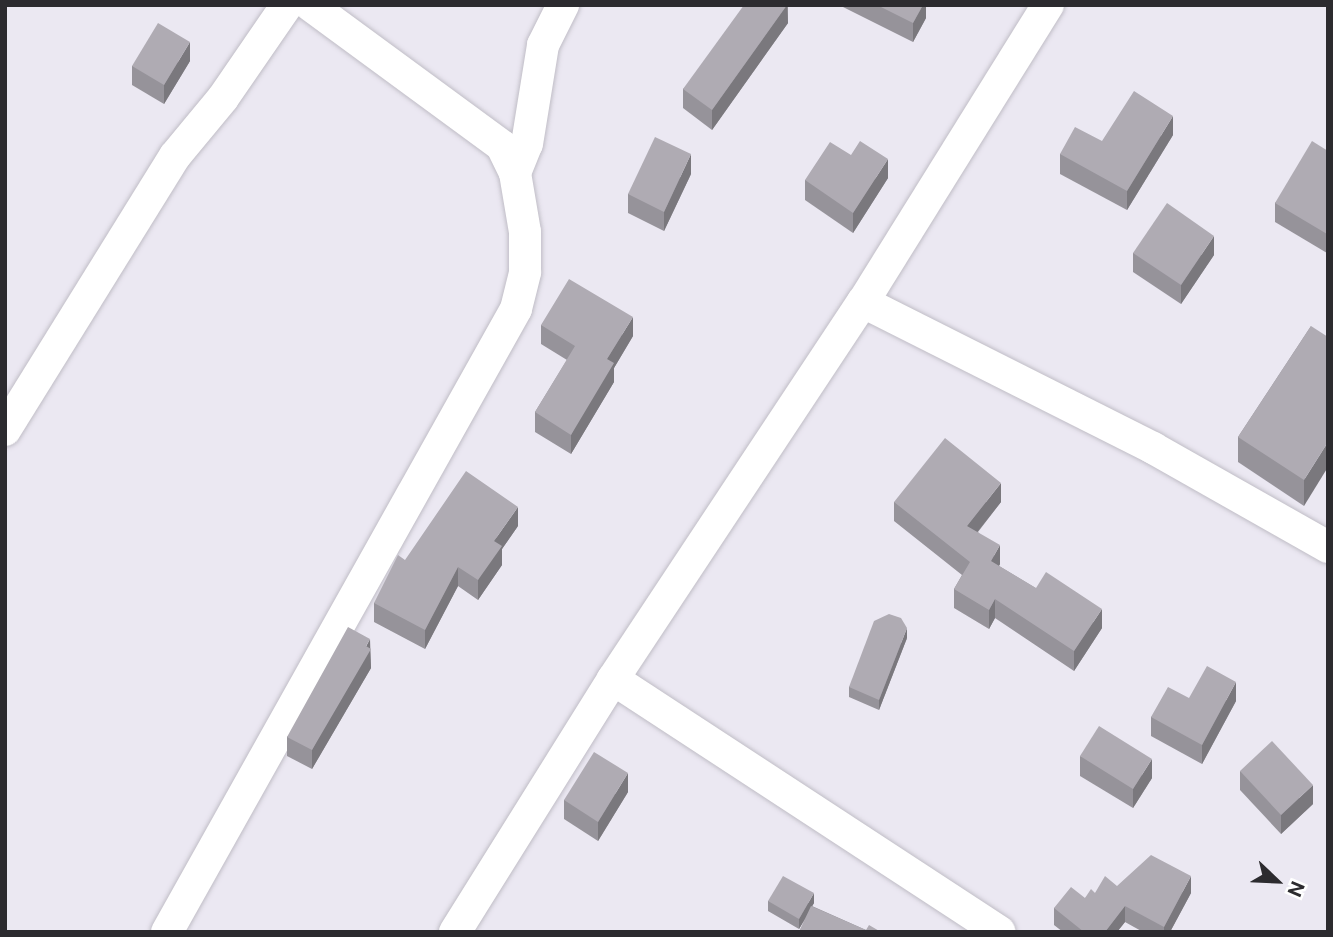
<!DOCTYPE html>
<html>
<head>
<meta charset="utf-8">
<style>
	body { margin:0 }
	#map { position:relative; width:1333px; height:937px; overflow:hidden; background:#ebe8f2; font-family:"Public Sans",sans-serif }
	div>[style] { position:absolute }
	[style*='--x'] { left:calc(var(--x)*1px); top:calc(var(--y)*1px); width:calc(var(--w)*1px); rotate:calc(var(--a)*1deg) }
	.roads { filter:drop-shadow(0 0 2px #c0bdc6) drop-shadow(0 0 2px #c0bdc6) }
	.minor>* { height:32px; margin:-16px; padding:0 16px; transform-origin:16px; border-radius:16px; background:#fff }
	.wall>* { inset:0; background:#96939a }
	.shaded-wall>* { inset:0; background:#7a787d }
	.building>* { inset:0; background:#afabb3 }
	span { translate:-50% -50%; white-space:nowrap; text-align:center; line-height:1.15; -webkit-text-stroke:5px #fff; paint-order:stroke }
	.frame { position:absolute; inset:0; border:7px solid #2c2b2f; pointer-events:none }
	.north { position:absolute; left:1242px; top:846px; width:70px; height:70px; -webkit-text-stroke:5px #fff; paint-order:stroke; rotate:113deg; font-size:19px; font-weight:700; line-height:28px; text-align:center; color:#2c2b2f }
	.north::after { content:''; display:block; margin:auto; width:24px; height:32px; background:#2c2b2f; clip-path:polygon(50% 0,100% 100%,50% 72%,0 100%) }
</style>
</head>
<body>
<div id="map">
	<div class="roads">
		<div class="minor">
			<div style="--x:515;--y:173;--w:31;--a:-68"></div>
			<div style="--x:527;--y:144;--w:100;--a:-80.8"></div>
			<div style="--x:543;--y:45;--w:45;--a:-63.4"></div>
			<div style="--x:863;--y:302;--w:325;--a:26.7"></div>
			<div style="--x:1153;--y:448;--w:201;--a:29.5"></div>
			<div style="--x:5;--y:430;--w:322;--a:-58.2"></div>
			<div style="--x:175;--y:156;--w:75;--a:-50.4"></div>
			<div style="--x:223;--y:98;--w:113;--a:-55.5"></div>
			<div style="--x:613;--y:679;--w:462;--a:33.2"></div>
			<div style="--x:167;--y:932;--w:714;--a:-60.74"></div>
			<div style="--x:516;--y:309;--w:38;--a:-76"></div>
			<div style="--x:525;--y:272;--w:40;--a:-90"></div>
			<div style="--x:525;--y:232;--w:60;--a:-99.6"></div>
			<div style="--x:515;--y:173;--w:30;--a:-116"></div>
			<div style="--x:502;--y:146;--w:238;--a:-143.7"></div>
			<div style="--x:455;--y:932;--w:298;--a:-58"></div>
			<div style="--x:613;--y:679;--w:452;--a:-56.5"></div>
			<div style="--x:863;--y:302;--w:350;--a:-58.1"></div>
		</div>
	</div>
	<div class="wall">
		<div style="clip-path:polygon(788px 5px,788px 23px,712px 130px,683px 108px,683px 89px)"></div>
		<div style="clip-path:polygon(839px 5px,926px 5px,926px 18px,913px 42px)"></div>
		<div style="clip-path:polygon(190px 61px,164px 104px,132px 85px,132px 66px)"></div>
		<div style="clip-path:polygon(1173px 135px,1127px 210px,1060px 174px,1060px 154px,1102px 141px)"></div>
		<div style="clip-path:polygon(1328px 151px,1327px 253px,1275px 222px,1275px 203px)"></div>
		<div style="clip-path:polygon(691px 174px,664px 231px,628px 213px,628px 194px)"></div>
		<div style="clip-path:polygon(888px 178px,853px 233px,805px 200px,805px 180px)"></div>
		<div style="clip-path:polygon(1133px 253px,1214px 255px,1181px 304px,1133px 272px)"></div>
		<div style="clip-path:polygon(541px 325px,633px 336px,614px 368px,614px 382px,571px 454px,535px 432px,535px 412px,567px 360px,541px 344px)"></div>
		<div style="clip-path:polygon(1311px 326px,1304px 506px,1238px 462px,1238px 437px)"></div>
		<div style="clip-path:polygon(894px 502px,1001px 502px,978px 532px,1000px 564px,999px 566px,1102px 628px,1074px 671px,995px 618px,989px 629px,954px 608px,954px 589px,962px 575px,894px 521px)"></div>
		<div style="clip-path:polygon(518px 526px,502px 549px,502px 565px,478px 600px,458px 586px,425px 649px,374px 622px,374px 603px)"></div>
		<div style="clip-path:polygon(907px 638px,879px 710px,849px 697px,849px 687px)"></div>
		<div style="clip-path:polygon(370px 648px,371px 668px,312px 769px,287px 756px,287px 737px)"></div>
		<div style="clip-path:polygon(1189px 698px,1236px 701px,1202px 764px,1151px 736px,1151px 717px)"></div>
		<div style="clip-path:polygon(1080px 756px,1152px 778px,1133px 808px,1080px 776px)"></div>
		<div style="clip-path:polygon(1240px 771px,1313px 804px,1281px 834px,1240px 790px)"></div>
		<div style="clip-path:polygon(628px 792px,598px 841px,564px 819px,564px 800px)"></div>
		<div style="clip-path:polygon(1117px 886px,1191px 893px,1170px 932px,1143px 932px,1125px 922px,1117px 932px,1063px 932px,1054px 925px,1054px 908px,1085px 898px,1095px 893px)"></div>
		<div style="clip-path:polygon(768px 901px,814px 903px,812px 906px,866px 930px,881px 932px,799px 932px,806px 918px,799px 929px,768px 911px)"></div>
	</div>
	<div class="shaded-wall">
		<div style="clip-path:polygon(787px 5px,788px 23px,712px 130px,712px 110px)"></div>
		<div style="clip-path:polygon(923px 5px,926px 5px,926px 18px,913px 42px,913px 23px)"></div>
		<div style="clip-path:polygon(190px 42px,190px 61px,164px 104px,164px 85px)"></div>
		<div style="clip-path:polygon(1173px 116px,1173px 135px,1127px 210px,1127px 191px)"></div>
		<div style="clip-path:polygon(691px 154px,691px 174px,664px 231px,664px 212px)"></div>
		<div style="clip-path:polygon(888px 159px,888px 178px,853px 233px,853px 213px)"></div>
		<div style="clip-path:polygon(1328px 233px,1328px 252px,1327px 253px,1327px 234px)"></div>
		<div style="clip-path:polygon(1214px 236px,1214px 255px,1181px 304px,1181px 285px)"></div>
		<div style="clip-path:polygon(633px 317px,633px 336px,614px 368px,614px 382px,571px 454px,571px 435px,607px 359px)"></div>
		<div style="clip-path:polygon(1328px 442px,1328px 467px,1304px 506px,1304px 480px)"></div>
		<div style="clip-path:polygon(1001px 483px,1001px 502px,967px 545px,967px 526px)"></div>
		<div style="clip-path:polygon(518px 507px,518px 526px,502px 549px,502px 565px,478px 600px,478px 580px,494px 541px)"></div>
		<div style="clip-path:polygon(1000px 545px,1000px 564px,991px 580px,991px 561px)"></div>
		<div style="clip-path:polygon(458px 567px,458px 586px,425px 649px,425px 630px)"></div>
		<div style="clip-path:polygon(995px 599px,995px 618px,989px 629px,989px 610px)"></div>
		<div style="clip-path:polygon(1102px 609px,1102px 628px,1074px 671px,1074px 651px)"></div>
		<div style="clip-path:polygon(907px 628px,907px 638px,879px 710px,879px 700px)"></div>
		<div style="clip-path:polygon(370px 639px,371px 668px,312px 769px,312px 750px)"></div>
		<div style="clip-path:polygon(1236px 682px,1236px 701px,1202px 764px,1202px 745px)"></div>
		<div style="clip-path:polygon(1152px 759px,1152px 778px,1133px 808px,1133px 789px)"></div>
		<div style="clip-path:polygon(628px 773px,628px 792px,598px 841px,598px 822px)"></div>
		<div style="clip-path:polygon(1313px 785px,1313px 804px,1281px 834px,1281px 815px)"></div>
		<div style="clip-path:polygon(1191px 876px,1191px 893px,1170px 932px,1164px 932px,1164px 927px)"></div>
		<div style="clip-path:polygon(814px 893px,814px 903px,799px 929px,799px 919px)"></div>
		<div style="clip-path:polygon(1125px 906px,1125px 922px,1117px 932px,1105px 932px)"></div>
	</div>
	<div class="building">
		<div style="clip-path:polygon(744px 5px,787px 5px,712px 110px,683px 89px)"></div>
		<div style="clip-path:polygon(877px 5px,923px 5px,913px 23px)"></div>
		<div style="clip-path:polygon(158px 23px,190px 42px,164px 85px,132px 66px)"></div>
		<div style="clip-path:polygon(1134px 91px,1173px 116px,1127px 191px,1060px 154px,1075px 127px,1102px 141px)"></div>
		<div style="clip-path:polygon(655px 137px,691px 154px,664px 212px,628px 194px)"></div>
		<div style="clip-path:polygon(860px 141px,888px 159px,853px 213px,805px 180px,830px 142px,851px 155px)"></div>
		<div style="clip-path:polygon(1312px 141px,1328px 151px,1327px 234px,1275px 203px)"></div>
		<div style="clip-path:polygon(1167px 203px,1214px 236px,1181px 285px,1133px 253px)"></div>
		<div style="clip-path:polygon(569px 279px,633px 317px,607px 359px,614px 363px,571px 435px,535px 412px,575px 346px,541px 325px)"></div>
		<div style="clip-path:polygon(1311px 326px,1328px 337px,1328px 442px,1304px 480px,1238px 437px)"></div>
		<div style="clip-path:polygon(945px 438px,1001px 483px,967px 526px,1000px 545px,991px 561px,1036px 588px,1046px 572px,1102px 609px,1074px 651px,995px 599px,989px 610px,954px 589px,970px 562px,894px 502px)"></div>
		<div style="clip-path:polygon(466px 471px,518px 507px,494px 541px,502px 546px,478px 580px,458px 567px,425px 630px,374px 603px,398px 555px,405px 560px)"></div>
		<div style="clip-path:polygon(889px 614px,901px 618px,907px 628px,879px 700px,849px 687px,874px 621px)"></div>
		<div style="clip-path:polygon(348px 627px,370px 639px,366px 646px,371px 649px,312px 750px,287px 737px)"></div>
		<div style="clip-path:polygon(1207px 666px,1236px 682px,1202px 745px,1151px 717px,1168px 687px,1189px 698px)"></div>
		<div style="clip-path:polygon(1099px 726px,1152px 759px,1133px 789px,1080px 756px)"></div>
		<div style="clip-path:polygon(1272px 741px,1313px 785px,1281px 815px,1240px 771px)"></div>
		<div style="clip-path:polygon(594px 752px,628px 773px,598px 822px,564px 800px)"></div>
		<div style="clip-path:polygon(1151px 855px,1191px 876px,1164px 927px,1125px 906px,1105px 932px,1084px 932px,1054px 908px,1071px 887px,1085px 898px,1091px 889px,1095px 893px,1105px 876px,1117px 886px)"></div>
		<div style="clip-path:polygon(783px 876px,814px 893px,799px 919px,768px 901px)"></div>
		<div style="clip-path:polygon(811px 906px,866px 930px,869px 925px,881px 932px,799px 932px)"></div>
	</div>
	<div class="frame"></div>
	<div class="north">N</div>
</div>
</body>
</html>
